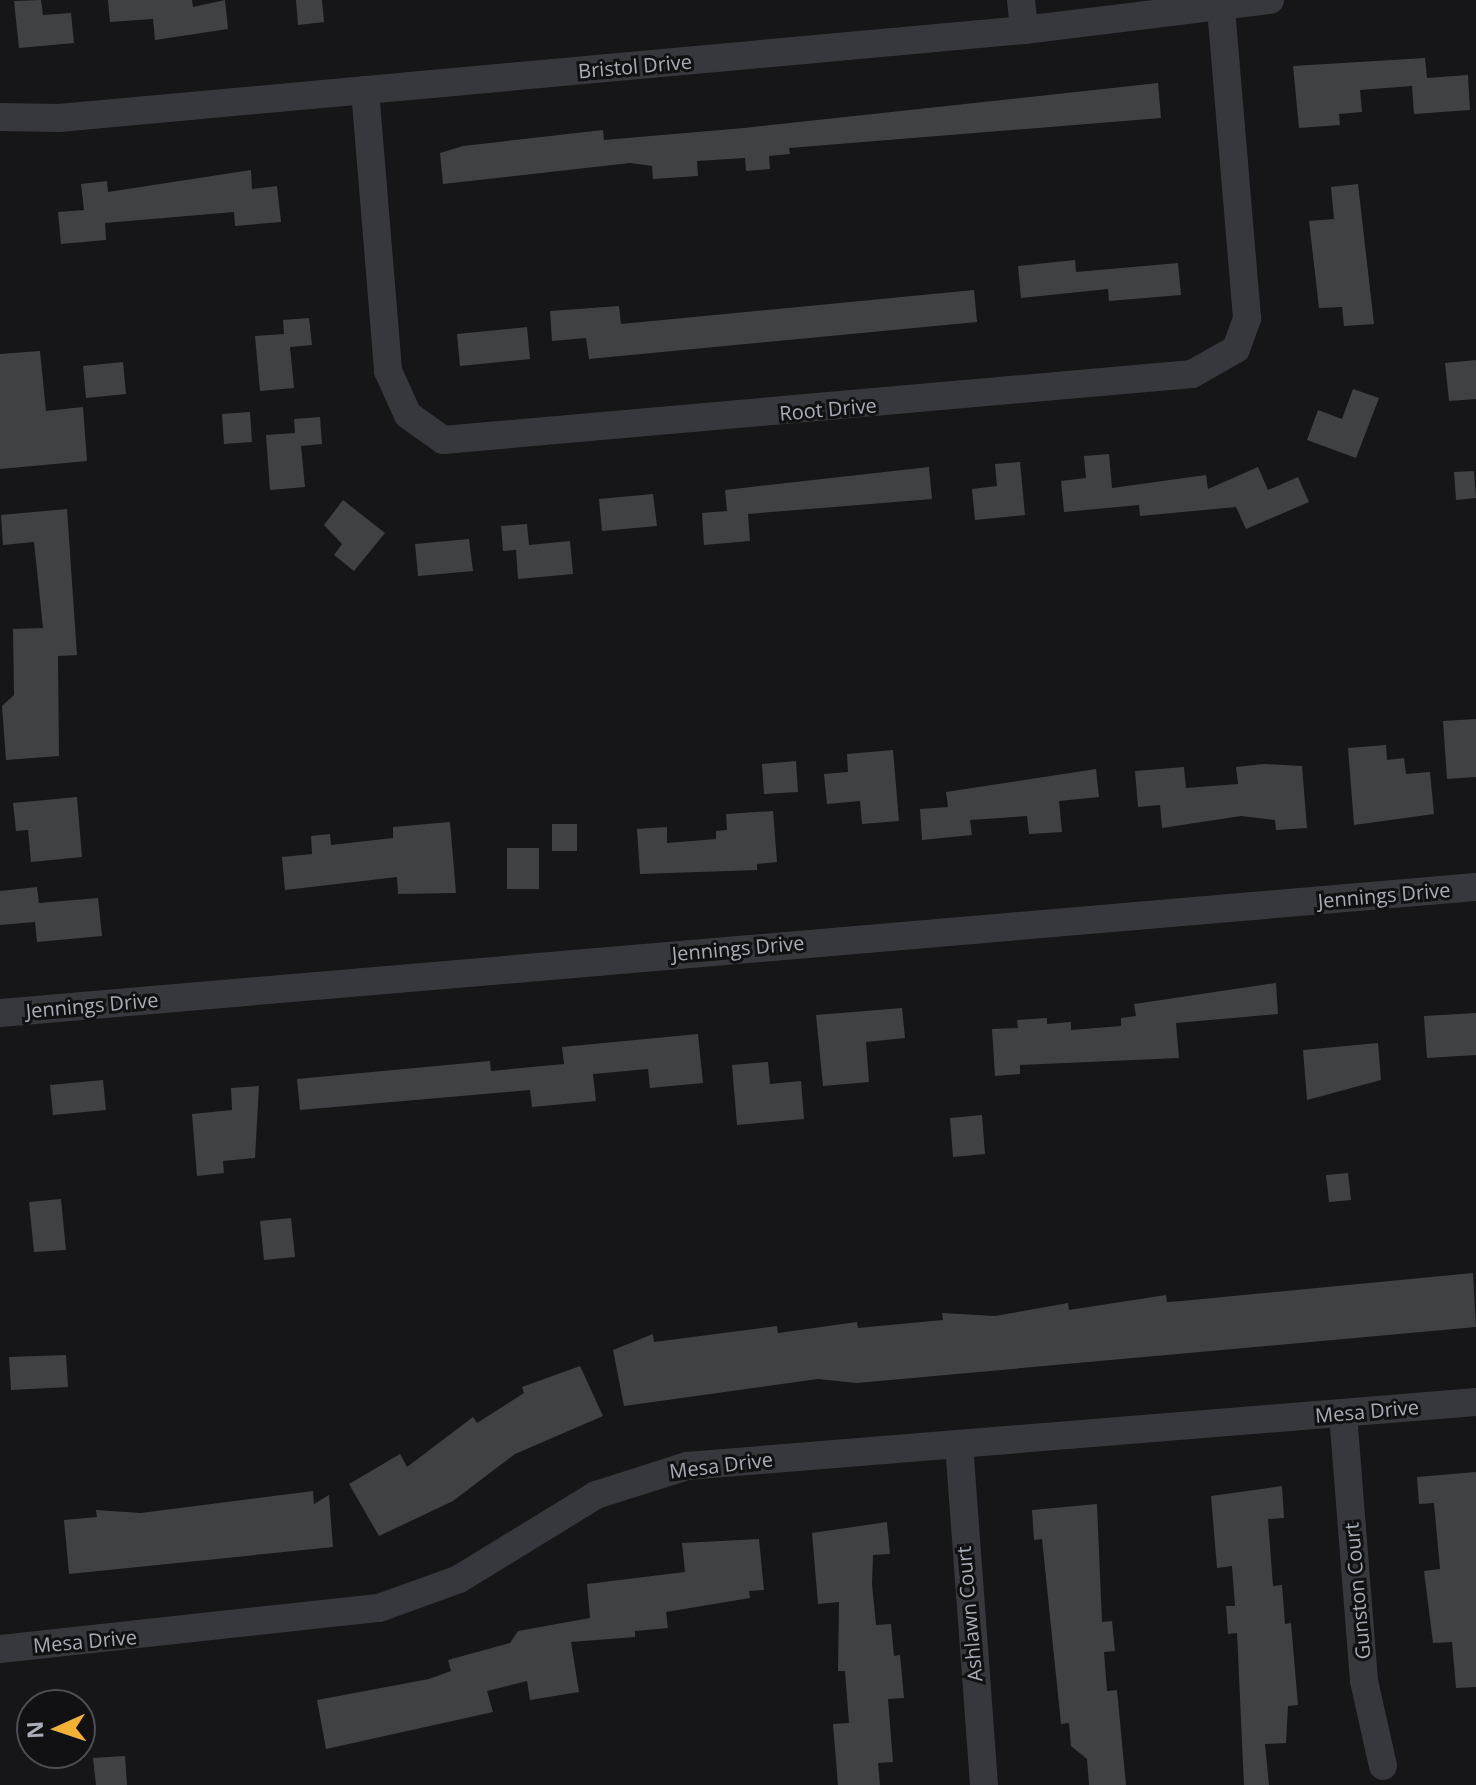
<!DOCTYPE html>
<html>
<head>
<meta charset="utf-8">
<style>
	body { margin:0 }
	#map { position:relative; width:1476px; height:1785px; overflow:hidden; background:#161618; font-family:"Open Sans",sans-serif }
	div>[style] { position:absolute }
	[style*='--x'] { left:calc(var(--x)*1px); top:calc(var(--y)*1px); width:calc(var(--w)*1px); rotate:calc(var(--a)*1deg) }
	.building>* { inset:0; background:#404145 }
	.street>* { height:28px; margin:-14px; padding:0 14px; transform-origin:14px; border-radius:14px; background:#37383d }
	span { translate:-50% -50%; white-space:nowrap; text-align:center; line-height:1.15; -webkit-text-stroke:6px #111113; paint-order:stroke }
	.street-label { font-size:20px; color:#a8adb8 }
	.north { position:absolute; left:16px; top:1689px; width:80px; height:80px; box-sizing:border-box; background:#111113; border:2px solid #4d4f55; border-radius:50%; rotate:267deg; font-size:22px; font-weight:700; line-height:32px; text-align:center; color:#a8adb8 }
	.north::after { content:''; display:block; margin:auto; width:28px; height:36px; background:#f2b134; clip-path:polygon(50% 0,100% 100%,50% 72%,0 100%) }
</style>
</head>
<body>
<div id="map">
	<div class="building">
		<div style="clip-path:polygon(41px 0,43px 15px,71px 13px,74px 43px,19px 48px,14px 1px)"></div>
		<div style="clip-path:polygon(108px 0,192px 0,193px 7px,225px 0,228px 29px,155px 40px,153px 19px,110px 22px)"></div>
		<div style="clip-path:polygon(296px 0,322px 0,324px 22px,298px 25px)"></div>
		<div style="clip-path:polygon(1425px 58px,1427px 78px,1468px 75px,1470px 110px,1414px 114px,1412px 86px,1360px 90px,1362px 112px,1339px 114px,1340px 125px,1299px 128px,1293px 66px)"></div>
		<div style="clip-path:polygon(1158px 83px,1161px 118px,789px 148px,790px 154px,769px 156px,770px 169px,746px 171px,745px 158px,697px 161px,698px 176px,653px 179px,652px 166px,630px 163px,443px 184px,440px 153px,463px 146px,603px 130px,604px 140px,744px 128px)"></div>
		<div style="clip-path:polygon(251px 170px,252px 189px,277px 186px,281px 222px,235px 226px,234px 212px,105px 223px,106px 240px,61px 244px,58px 212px,84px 210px,81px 184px,107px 181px,108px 192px)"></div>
		<div style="clip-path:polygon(1358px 184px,1374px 324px,1344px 326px,1342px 307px,1319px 308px,1309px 221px,1334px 219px,1331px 187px)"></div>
		<div style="clip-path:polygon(1075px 260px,1076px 272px,1178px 263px,1181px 295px,1109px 301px,1108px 289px,1021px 298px,1018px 266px)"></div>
		<div style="clip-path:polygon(974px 290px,977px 322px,589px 359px,586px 338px,552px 341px,550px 311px,619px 306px,621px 324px)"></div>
		<div style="clip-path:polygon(309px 318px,312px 345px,290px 347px,294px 388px,260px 391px,255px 336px,284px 334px,283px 320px)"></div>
		<div style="clip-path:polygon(527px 327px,530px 359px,460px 366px,457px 334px)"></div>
		<div style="clip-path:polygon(40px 351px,46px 411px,83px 407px,87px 461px,0 469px,0 354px)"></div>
		<div style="clip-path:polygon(1476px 360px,1476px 399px,1449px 401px,1445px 363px)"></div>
		<div style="clip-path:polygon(123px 362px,126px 394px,86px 398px,83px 366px)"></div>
		<div style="clip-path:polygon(1353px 389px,1379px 398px,1356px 458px,1307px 440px,1318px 410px,1342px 419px)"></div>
		<div style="clip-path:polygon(250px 412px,252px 442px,224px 444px,222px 414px)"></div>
		<div style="clip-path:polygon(320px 417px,322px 444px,301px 446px,305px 487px,270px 490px,266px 435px,295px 433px,294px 419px)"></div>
		<div style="clip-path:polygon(1109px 454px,1112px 488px,1206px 475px,1208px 489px,1258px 467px,1268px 490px,1298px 477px,1309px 502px,1246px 529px,1236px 507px,1140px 516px,1139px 505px,1064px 512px,1061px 481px,1086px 478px,1084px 456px)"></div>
		<div style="clip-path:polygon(1020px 462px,1025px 515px,975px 520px,972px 489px,997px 486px,995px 464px)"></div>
		<div style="clip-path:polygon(929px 467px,932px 499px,748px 514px,750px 541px,704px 545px,702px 513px,727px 511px,725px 490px)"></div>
		<div style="clip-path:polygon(1474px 471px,1476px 498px,1456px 500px,1454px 472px)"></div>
		<div style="clip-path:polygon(653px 494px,657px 526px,602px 531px,599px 499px)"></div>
		<div style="clip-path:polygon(343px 500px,385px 533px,354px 571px,334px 555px,342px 544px,324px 525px)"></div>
		<div style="clip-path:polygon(67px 509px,77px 655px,58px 656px,59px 756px,6px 760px,2px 706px,14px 695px,13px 629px,43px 628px,34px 542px,3px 545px,1px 515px)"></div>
		<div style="clip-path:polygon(527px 524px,529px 545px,570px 541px,573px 574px,518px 579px,516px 550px,503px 551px,501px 526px)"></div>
		<div style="clip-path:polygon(469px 539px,473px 571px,418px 576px,415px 544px)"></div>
		<div style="clip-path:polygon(1476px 719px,1476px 777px,1447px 779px,1443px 721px)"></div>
		<div style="clip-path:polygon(1386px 745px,1387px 760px,1404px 758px,1406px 774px,1430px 772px,1434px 814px,1354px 825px,1348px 748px)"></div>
		<div style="clip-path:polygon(893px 750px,899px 821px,862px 824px,860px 801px,827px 804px,824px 774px,848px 772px,847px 754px)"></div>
		<div style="clip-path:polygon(796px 761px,798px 792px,764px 794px,762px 764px)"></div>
		<div style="clip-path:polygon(1264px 764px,1302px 766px,1307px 828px,1276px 830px,1275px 820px,1241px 816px,1162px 828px,1160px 805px,1138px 807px,1135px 771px,1184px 767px,1186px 788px,1238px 784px,1236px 767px)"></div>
		<div style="clip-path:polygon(1096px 769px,1099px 797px,1059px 801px,1062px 832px,1029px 834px,1027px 816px,970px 820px,972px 835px,922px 840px,920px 809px,948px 807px,946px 792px)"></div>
		<div style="clip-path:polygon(77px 797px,82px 857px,31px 862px,28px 830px,16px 831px,13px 803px)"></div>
		<div style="clip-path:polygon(773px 811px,777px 862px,757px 864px,757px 870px,640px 874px,637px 829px,667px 827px,667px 843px,716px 839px,716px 831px,727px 830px,726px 814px)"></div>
		<div style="clip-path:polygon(450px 822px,456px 893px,398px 894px,397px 877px,285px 890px,282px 857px,312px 854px,311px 836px,330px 834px,331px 845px,393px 838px,393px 827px)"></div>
		<div style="clip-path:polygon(552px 824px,577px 824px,577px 851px,552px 851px)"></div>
		<div style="clip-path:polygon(507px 848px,539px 848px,539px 889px,507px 889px)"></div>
		<div style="clip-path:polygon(37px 887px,39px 903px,98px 898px,102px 936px,37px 942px,35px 922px,0 925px,0 891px)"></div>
		<div style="clip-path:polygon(1276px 983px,1278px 1014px,1176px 1023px,1179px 1058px,1020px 1065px,1020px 1074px,995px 1076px,992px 1029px,1018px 1028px,1017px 1020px,1047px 1018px,1047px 1024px,1071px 1022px,1071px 1030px,1121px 1026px,1121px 1018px,1136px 1016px,1134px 1004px)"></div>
		<div style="clip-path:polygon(902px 1008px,905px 1038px,866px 1042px,869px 1082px,823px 1086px,816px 1015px)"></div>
		<div style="clip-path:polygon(1476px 1013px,1476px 1055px,1427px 1058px,1424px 1016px)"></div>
		<div style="clip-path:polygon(698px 1034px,703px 1083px,650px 1088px,648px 1069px,593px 1074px,596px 1101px,532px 1107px,530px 1090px,300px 1110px,297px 1079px,490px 1061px,491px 1071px,564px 1064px,562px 1047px)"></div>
		<div style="clip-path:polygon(1378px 1043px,1381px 1080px,1307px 1100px,1303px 1050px)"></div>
		<div style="clip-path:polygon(768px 1062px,770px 1084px,801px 1081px,804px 1119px,737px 1125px,732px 1065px)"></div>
		<div style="clip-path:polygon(103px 1080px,106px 1110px,53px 1115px,50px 1085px)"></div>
		<div style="clip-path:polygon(259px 1086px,255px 1158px,223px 1161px,224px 1173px,197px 1176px,192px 1114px,232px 1110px,231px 1088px)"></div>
		<div style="clip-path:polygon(982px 1115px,985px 1154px,953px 1157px,950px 1118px)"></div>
		<div style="clip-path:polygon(1348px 1173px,1351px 1200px,1329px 1202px,1326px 1175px)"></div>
		<div style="clip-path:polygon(61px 1199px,66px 1250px,34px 1252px,29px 1202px)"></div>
		<div style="clip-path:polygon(291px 1218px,295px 1257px,264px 1260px,260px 1221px)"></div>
		<div style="clip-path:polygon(1473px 1273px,1476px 1327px,857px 1383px,818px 1379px,624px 1406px,613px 1350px,653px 1334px,654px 1342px,777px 1326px,778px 1333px,857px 1322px,858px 1328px,943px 1320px,942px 1313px,995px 1316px,1068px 1303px,1069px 1310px,1166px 1295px,1167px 1302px,1182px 1301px)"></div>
		<div style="clip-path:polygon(66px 1355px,68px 1387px,11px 1390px,9px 1357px)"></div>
		<div style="clip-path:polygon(580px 1366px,603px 1416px,515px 1454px,453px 1501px,379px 1536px,349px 1484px,400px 1454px,407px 1467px,473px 1417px,477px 1423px,524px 1393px,522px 1387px)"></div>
		<div style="clip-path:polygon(1476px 1472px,1476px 1687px,1456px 1688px,1452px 1642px,1433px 1643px,1424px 1571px,1440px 1569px,1434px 1503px,1419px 1504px,1417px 1477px)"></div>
		<div style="clip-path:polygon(1282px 1486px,1284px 1518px,1268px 1519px,1273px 1586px,1282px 1585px,1285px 1624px,1291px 1623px,1298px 1705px,1288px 1706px,1286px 1743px,1265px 1744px,1269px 1785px,1244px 1785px,1237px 1633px,1228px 1634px,1226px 1606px,1235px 1606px,1232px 1566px,1217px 1568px,1211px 1496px)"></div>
		<div style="clip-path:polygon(313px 1491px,314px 1504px,329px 1495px,333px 1547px,69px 1574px,64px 1520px,97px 1517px,96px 1510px,141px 1513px)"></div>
		<div style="clip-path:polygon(1097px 1504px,1102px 1622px,1112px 1621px,1115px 1651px,1104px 1652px,1107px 1691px,1117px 1690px,1126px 1785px,1089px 1785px,1087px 1759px,1071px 1746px,1069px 1723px,1061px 1724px,1042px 1539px,1034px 1540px,1032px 1510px)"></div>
		<div style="clip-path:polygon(887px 1522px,890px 1554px,873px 1555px,872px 1584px,876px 1625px,891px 1624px,894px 1656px,900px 1655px,904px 1698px,888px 1699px,893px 1762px,878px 1763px,880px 1785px,838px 1785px,833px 1724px,849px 1723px,845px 1671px,838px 1671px,839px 1602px,818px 1604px,812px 1533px)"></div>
		<div style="clip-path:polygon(759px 1539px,764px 1590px,749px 1591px,750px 1598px,666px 1612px,668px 1628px,635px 1631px,635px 1637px,571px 1642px,579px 1692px,530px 1700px,527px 1681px,487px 1691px,493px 1712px,326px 1749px,317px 1700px,429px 1679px,451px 1671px,448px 1660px,510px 1643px,518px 1631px,590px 1618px,587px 1584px,685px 1572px,682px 1543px)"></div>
		<div style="clip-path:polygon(125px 1756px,127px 1785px,96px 1785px,93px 1758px)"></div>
	</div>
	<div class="street">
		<div style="--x:1021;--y:0;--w:30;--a:84"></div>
		<div style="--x:365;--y:90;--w:282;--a:85.3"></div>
		<div style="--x:388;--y:371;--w:48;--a:65.6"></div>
		<div style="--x:408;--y:415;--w:43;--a:35.5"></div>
		<div style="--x:443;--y:440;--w:752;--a:-5.04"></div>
		<div style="--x:1192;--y:374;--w:51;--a:-29.6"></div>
		<div style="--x:1236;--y:349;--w:33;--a:-70"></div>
		<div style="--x:1247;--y:318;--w:310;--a:-94.8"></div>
		<div style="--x:0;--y:117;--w:59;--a:1"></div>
		<div style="--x:59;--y:118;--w:969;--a:-5.21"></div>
		<div style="--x:1024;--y:30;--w:248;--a:-7"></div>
		<div style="--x:0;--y:1013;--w:1481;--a:-4.88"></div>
		<div style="--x:1343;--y:1414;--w:268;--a:85.5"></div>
		<div style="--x:1364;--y:1681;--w:87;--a:77.4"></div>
		<div style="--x:959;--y:1444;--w:342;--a:85.8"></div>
		<div style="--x:0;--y:1649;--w:381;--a:-6.2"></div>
		<div style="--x:379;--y:1608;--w:85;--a:-19.9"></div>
		<div style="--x:459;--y:1579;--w:161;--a:-31.5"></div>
		<div style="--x:596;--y:1495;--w:96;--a:-17.7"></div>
		<div style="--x:687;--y:1466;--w:792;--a:-4.64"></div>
	</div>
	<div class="street-label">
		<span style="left:635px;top:66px;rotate:-5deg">Bristol Drive</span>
		<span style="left:828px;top:409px;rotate:-5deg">Root Drive</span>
		<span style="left:1384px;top:895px;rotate:-5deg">Jennings Drive</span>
		<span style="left:738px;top:948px;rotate:-5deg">Jennings Drive</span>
		<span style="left:92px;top:1005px;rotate:-5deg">Jennings Drive</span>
		<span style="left:1367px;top:1411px;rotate:-5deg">Mesa Drive</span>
		<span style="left:721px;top:1465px;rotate:-7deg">Mesa Drive</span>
		<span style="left:1357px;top:1591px;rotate:-95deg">Gunston Court</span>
		<span style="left:969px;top:1614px;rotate:-95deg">Ashlawn Court</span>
		<span style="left:85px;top:1641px;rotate:-5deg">Mesa Drive</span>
	</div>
	<div class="north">N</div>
</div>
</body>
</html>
